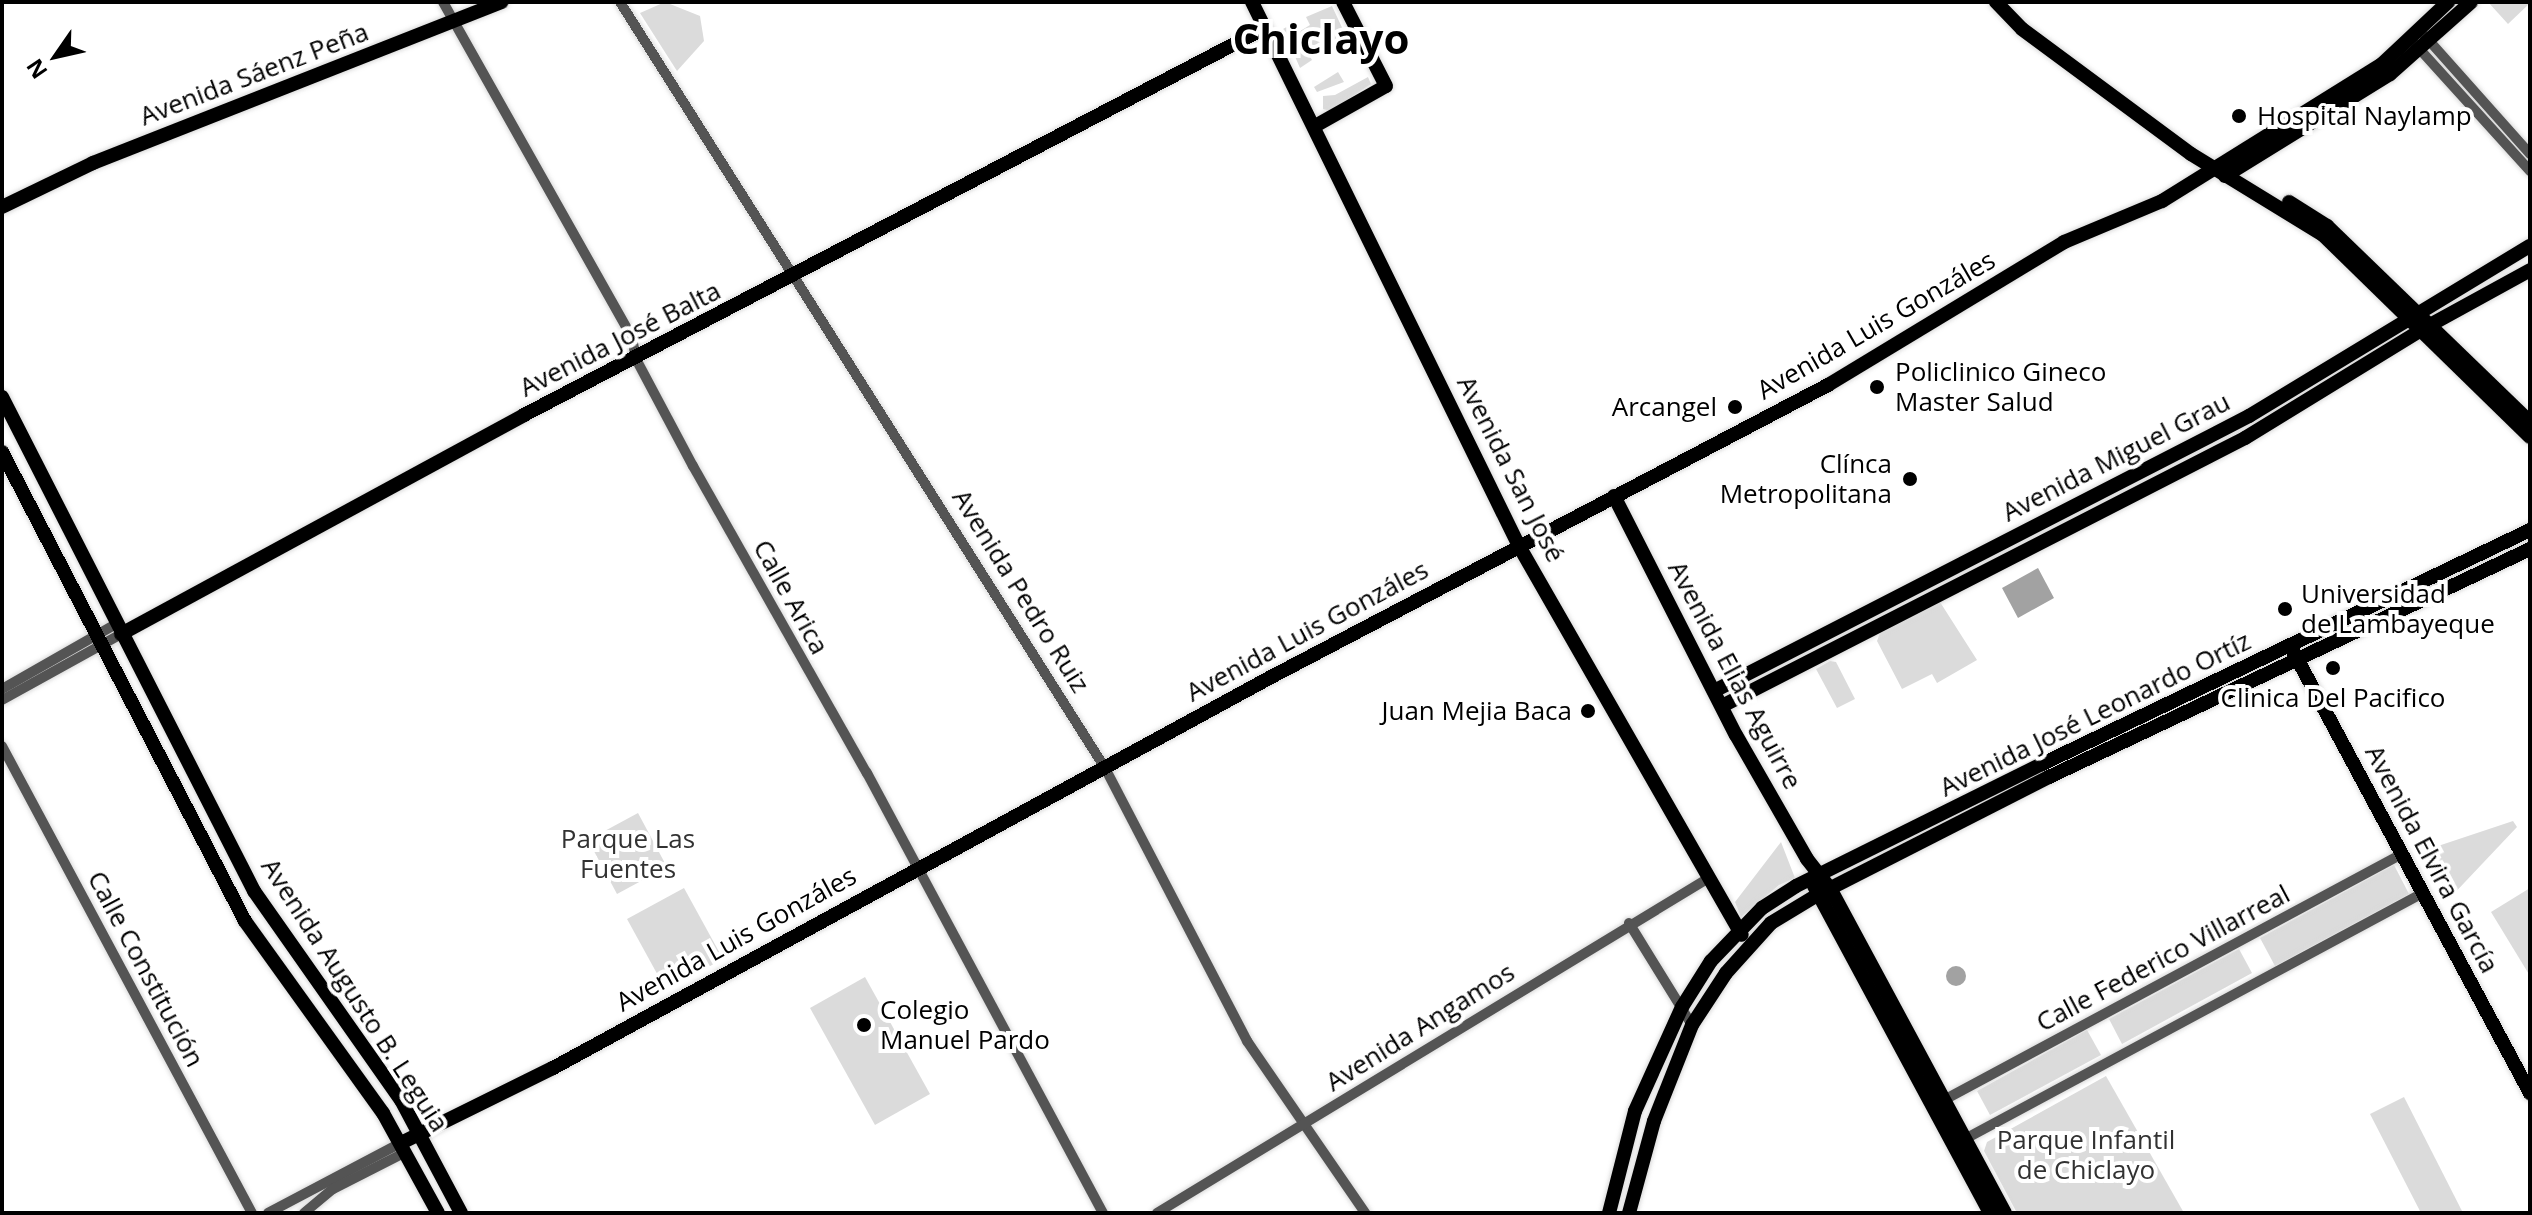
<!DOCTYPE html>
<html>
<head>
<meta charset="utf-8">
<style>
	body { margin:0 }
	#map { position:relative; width:2532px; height:1215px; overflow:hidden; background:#fff; font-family:"Open Sans",sans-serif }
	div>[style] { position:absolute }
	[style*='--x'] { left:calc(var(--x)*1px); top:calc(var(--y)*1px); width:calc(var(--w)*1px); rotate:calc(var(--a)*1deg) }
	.green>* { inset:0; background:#dbdbdb }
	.water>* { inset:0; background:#a2a2a2 }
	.round { border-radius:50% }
	.roads { filter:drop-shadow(0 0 2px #dbdbdb) drop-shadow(0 0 2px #dbdbdb) }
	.minor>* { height:10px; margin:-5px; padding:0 5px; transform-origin:5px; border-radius:5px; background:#545454 }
	.major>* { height:14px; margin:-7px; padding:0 7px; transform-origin:7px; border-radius:7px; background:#000 }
	.dots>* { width:22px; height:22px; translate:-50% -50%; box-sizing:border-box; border:4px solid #fff; border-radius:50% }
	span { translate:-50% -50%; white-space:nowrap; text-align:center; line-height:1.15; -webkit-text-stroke:8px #fff; paint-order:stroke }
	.street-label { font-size:26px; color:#000 }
	.poi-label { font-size:26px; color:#000 }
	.left { translate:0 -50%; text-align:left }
	.right { translate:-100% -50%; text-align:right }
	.park-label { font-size:26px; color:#323232 }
	.town-label { font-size:42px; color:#000; font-weight:700 }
	.frame { position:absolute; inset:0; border:4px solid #000; pointer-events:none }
	.north { position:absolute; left:16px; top:16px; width:80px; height:80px; -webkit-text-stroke:6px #fff; paint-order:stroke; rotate:236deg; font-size:22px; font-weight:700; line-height:32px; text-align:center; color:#000 }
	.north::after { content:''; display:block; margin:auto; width:28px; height:36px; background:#000; clip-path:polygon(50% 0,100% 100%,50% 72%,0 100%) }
</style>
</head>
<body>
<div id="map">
	<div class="green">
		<div style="clip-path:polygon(665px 2px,700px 16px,704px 41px,677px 71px,640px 13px)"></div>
		<div style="clip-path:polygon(2488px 2px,2530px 2px,2530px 3px,2508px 24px)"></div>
		<div style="clip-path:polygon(1332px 6px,1346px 36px,1317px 54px,1310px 42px,1304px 45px,1312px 60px,1300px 68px,1283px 29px,1292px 24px,1297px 33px,1310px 25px,1306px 17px)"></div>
		<div style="clip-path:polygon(1338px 72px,1344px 82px,1317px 92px,1314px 87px)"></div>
		<div style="clip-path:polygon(1368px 77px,1371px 84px,1330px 111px,1323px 109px,1323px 96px,1335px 95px)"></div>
		<div style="clip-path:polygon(1940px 602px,1977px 660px,1937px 683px,1932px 674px,1902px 689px,1877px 641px,1881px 630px)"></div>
		<div style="clip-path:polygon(1830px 661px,1836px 662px,1855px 699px,1837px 708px,1816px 669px)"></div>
		<div style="clip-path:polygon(638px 813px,667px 867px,617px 894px,588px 840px)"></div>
		<div style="clip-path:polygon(2513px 821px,2517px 827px,2448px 900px,2423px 851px)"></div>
		<div style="clip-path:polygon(1781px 842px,1795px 878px,1779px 885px,1741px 917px,1735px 902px)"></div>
		<div style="clip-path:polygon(2394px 865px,2409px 894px,2275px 966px,2260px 938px)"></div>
		<div style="clip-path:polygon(684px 888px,723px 959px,666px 990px,627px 919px)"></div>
		<div style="clip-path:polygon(2530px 888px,2530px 976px,2491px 912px)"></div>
		<div style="clip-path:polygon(2239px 949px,2252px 973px,2122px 1044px,2109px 1019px)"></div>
		<div style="clip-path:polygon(865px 977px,930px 1094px,875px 1125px,810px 1008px)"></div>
		<div style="clip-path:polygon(2087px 1030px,2101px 1055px,1990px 1115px,1977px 1091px)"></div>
		<div style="clip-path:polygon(2106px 1076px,2184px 1213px,2017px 1213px,1984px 1151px,1987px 1142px)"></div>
		<div style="clip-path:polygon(2404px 1097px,2463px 1213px,2421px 1213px,2370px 1114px)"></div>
	</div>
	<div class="water">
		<div style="clip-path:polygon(2038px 568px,2054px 598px,2018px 618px,2002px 588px)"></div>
		<div class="round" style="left:1946px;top:966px;width:20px;height:20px"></div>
	</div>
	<div class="roads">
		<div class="minor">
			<div style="--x:443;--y:2;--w:386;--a:60.6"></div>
			<div style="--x:632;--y:338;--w:21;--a:79"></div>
			<div style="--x:636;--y:359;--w:121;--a:62"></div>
			<div style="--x:693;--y:466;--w:353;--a:60.5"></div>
			<div style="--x:867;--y:773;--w:499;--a:61.8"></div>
			<div style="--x:620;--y:2;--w:907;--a:57.66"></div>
			<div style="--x:1105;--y:768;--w:308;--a:62.5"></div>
			<div style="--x:1247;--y:1041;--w:209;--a:55.5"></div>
			<div style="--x:2425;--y:36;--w:158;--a:48.3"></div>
			<div style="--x:2414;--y:43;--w:173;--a:47.8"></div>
			<div style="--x:2;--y:689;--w:131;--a:-29.7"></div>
			<div style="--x:2;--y:700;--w:136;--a:-29"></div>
			<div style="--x:2;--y:746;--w:530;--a:61.84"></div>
			<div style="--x:1629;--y:923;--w:120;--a:58.3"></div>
			<div style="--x:1944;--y:1100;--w:520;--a:-28.24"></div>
			<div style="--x:1965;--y:1139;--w:520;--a:-28.24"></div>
			<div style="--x:268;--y:1213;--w:150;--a:-27.8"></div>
			<div style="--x:304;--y:1213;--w:38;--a:-40"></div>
			<div style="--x:333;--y:1189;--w:82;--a:-26.9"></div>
			<div style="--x:1157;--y:1213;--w:643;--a:-31.27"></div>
		</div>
		<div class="major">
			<div style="--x:1252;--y:2;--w:606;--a:63.86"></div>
			<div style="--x:1519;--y:546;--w:448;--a:60.2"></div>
			<div style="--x:1996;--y:2;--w:37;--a:46"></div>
			<div style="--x:2022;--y:29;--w:210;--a:36.5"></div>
			<div style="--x:2191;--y:154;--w:155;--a:31.5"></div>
			<div style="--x:2323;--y:235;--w:289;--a:44.3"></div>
			<div style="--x:1315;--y:126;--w:81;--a:-29.4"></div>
			<div style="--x:1386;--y:86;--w:94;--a:-117.1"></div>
			<div style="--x:2225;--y:176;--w:194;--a:-31.7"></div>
			<div style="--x:2390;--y:74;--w:108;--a:-41.6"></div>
			<div style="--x:2289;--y:202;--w:45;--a:32.3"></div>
			<div style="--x:2327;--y:226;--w:282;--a:44"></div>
			<div style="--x:2;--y:207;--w:101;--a:-25.8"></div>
			<div style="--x:93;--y:163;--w:439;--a:-21.5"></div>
			<div style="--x:2;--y:397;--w:555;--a:62.97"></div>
			<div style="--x:254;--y:891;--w:256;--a:54.9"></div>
			<div style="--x:401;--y:1100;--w:128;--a:62"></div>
			<div style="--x:2;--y:452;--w:528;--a:62.61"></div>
			<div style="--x:245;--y:921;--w:236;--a:54.3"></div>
			<div style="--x:383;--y:1113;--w:114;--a:61.2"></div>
			<div style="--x:1614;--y:496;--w:268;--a:63"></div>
			<div style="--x:1736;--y:735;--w:143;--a:60.2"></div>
			<div style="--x:1807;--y:859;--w:37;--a:52"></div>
			<div style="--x:1830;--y:888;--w:369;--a:61.7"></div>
			<div style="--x:121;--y:634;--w:459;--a:-28.5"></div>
			<div style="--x:524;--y:415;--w:836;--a:-27.58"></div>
			<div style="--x:2293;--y:651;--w:502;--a:61.8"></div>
			<div style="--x:1714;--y:691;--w:602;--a:-27.2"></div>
			<div style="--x:2249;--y:416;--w:328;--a:-31.2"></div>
			<div style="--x:1722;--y:706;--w:588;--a:-27.13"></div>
			<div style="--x:2245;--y:438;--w:206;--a:-31.5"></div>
			<div style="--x:2421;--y:330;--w:124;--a:-28.8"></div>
			<div style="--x:1814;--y:886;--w:371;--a:61.7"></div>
			<div style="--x:401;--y:1143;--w:169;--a:-26.3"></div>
			<div style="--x:553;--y:1068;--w:820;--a:-28.57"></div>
			<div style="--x:1273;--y:676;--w:627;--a:-27.67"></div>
			<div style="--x:1828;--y:385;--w:276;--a:-31.2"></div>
			<div style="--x:2064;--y:242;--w:106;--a:-22.7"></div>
			<div style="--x:2162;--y:201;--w:259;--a:-31.9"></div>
			<div style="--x:2382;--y:64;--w:91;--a:-43.2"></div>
			<div style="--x:1609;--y:1213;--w:105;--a:-75.7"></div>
			<div style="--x:1635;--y:1111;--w:114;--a:-65.7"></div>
			<div style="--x:1682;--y:1007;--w:54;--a:-57.8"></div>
			<div style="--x:1711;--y:961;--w:74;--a:-46.1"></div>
			<div style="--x:1762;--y:908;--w:40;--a:-32.9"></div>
			<div style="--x:1796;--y:886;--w:275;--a:-26.4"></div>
			<div style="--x:2042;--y:764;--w:541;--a:-25.62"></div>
			<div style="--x:1629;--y:1213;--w:95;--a:-74.8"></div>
			<div style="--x:1654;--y:1121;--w:103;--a:-68.4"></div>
			<div style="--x:1692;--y:1025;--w:62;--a:-56.8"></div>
			<div style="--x:1726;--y:973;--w:67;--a:-48"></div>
			<div style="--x:1771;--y:923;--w:56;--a:-31.1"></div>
			<div style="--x:1819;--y:894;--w:258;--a:-27"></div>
			<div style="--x:2049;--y:777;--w:532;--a:-25.36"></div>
		</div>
	</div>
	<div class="dots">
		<div style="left:2239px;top:116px;background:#000"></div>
		<div style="left:1877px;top:387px;background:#000"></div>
		<div style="left:1735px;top:407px;background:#000"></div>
		<div style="left:1910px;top:479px;background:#000"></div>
		<div style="left:2285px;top:609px;background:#000"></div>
		<div style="left:2333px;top:668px;background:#000"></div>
		<div style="left:1588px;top:711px;background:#000"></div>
		<div style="left:864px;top:1025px;background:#000"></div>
	</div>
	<div class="street-label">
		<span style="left:254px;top:74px;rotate:-21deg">Avenida Sáenz Peña</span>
		<span style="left:1876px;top:325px;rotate:-30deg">Avenida Luis Gonzáles</span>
		<span style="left:620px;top:339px;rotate:-27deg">Avenida José Balta</span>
		<span style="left:2116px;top:457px;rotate:-27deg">Avenida Miguel Grau</span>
		<span style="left:1511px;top:469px;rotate:63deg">Avenida San José</span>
		<span style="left:1021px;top:591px;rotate:58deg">Avenida Pedro Ruiz</span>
		<span style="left:791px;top:597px;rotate:61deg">Calle Arica</span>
		<span style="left:1307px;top:631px;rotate:-28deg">Avenida Luis Gonzáles</span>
		<span style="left:1735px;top:675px;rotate:62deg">Avenida Elias Aguirre</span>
		<span style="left:2095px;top:714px;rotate:-26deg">Avenida José Leonardo Ortíz</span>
		<span style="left:2432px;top:859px;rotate:62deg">Avenida Elvira García</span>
		<span style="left:736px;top:939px;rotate:-29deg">Avenida Luis Gonzáles</span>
		<span style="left:2163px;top:958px;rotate:-28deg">Calle Federico Villarreal</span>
		<span style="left:146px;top:969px;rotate:62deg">Calle Constitución</span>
		<span style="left:355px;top:995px;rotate:57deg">Avenida Augusto B. Leguia</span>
		<span style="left:1420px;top:1027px;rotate:-32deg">Avenida Angamos</span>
	</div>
	<div class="poi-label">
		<span class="left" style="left:2257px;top:116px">Hospital Naylamp</span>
		<span class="left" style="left:1895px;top:387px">Policlinico Gineco<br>Master Salud</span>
		<span class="right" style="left:1717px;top:407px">Arcangel</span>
		<span class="right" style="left:1892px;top:479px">Clínca<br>Metropolitana</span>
		<span class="left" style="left:2301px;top:609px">Universidad<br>de Lambayeque</span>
		<span style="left:2333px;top:698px">Clinica Del Pacifico</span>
		<span class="right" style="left:1572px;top:711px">Juan Mejia Baca</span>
		<span class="left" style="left:880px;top:1025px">Colegio<br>Manuel Pardo</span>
	</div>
	<div class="park-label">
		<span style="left:628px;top:854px">Parque Las<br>Fuentes</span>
		<span style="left:2086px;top:1155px">Parque Infantil<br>de Chiclayo</span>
	</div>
	<div class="town-label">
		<span style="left:1321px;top:38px">Chiclayo</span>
	</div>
	<div class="frame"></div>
	<div class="north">N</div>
</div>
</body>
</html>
